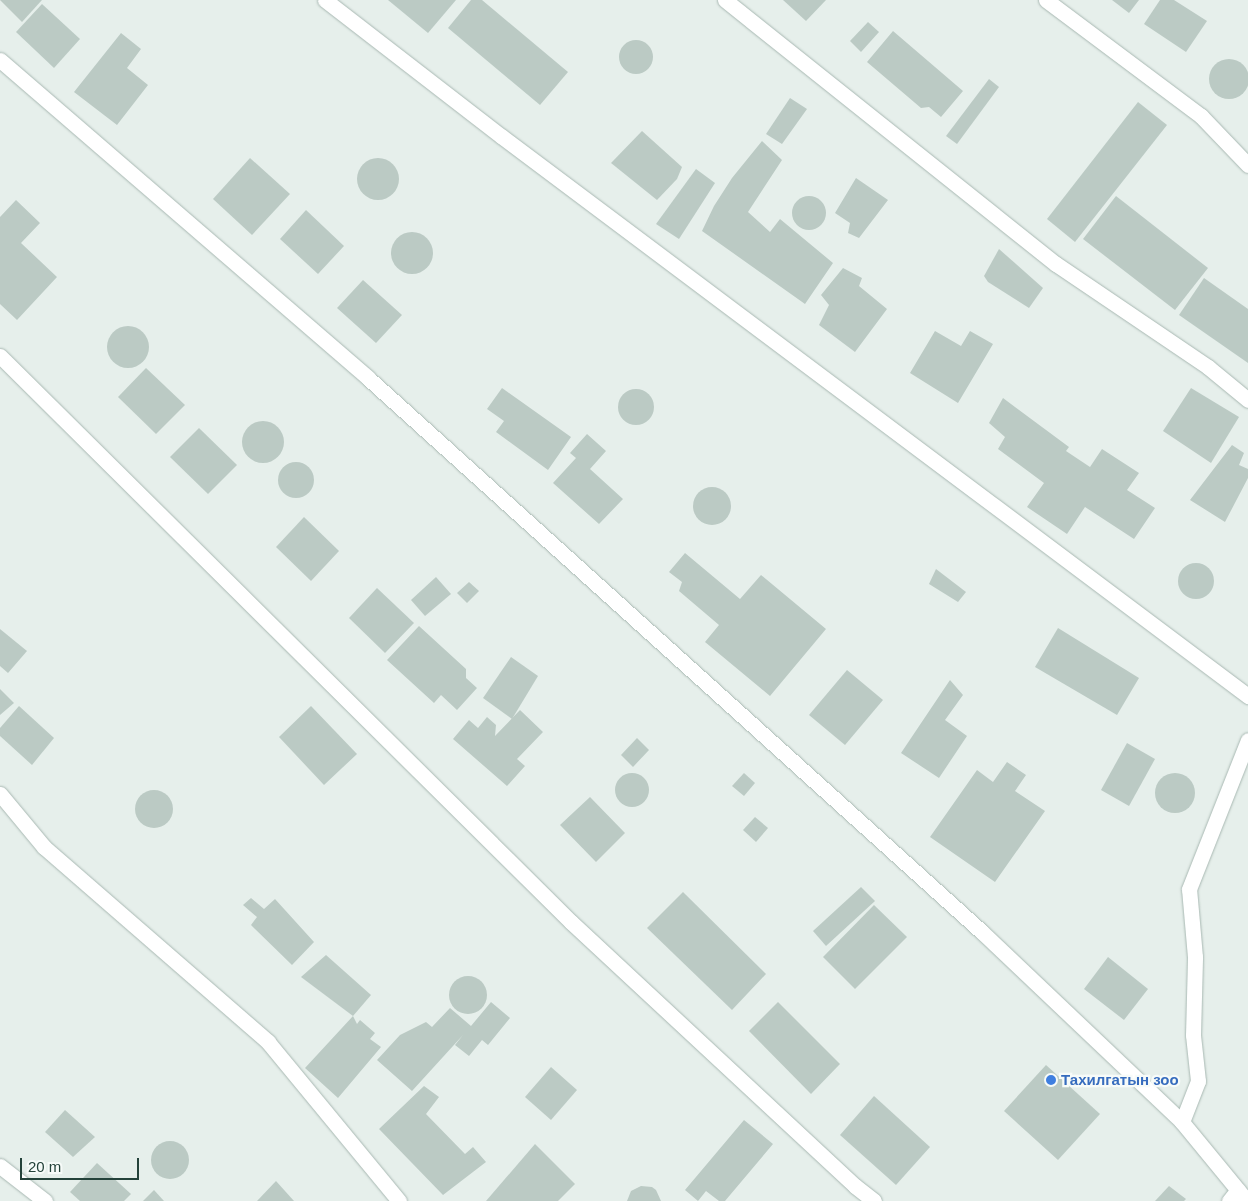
<!DOCTYPE html>
<html>
<head>
<meta charset="utf-8">
<style>
	body { margin:0 }
	#map { position:relative; width:1248px; height:1201px; overflow:hidden; background:#e6efeb; font-family:Arial,sans-serif }
	div>[style] { position:absolute }
	[style*='--x'] { left:calc(var(--x)*1px); top:calc(var(--y)*1px); width:calc(var(--w)*1px); rotate:calc(var(--a)*1deg) }
	.building>* { inset:0; background:#bbcac4 }
	.round { border-radius:50% }
	.roads { filter:drop-shadow(0 0 1px #a8b8b2) drop-shadow(0 0 1px #a8b8b2) }
	.street>* { height:15px; margin:-7.5px; padding:0 7.5px; transform-origin:7.5px; border-radius:7.5px; background:#fff }
	.secondary>* { height:15px; margin:-7.5px; padding:0 7.5px; transform-origin:7.5px; border-radius:7.5px; background:#fff }
	.dots>* { width:14px; height:14px; translate:-50% -50%; box-sizing:border-box; border:2px solid #f7fbf9; border-radius:50% }
	span { translate:-50% -50%; white-space:nowrap; text-align:center; line-height:1.15; -webkit-text-stroke:4.5px #f7fbf9; paint-order:stroke }
	.shop-label { font-size:15px; color:#366cbe; font-weight:700 }
	.left { translate:0 -50%; text-align:left }
	.scale { position:absolute; left:20px; top:1158px; width:119px; height:22px; box-sizing:border-box; border:2px solid #24423a; border-top:0; padding-left:6px; font-size:15px; line-height:18px; white-space:nowrap; color:#24423a; -webkit-text-stroke:4px #f7fbf9; paint-order:stroke }
</style>
</head>
<body>
<div id="map">
	<div class="building">
		<div style="clip-path:polygon(0 0,42px 0,22px 22px)"></div>
		<div style="clip-path:polygon(388px 0,456px 0,428px 33px)"></div>
		<div style="clip-path:polygon(471px 0,482px 0,568px 72px,540px 105px,448px 28px)"></div>
		<div style="clip-path:polygon(783px 0,826px 0,806px 21px)"></div>
		<div style="clip-path:polygon(1112px 0,1139px 0,1129px 13px)"></div>
		<div style="clip-path:polygon(1160px 0,1174px 0,1207px 21px,1186px 52px,1144px 24px)"></div>
		<div style="clip-path:polygon(42px 4px,80px 39px,54px 68px,16px 32px)"></div>
		<div style="clip-path:polygon(868px 22px,879px 32px,861px 52px,850px 41px)"></div>
		<div style="clip-path:polygon(893px 31px,963px 91px,941px 117px,929px 107px,921px 108px,867px 62px)"></div>
		<div style="clip-path:polygon(121px 33px,141px 49px,127px 68px,148px 85px,117px 125px,74px 92px)"></div>
		<div class="round" style="left:619px;top:40px;width:34px;height:34px"></div>
		<div class="round" style="left:1209px;top:59px;width:40px;height:40px"></div>
		<div style="clip-path:polygon(989px 79px,999px 87px,957px 144px,946px 136px)"></div>
		<div style="clip-path:polygon(790px 98px,807px 109px,782px 144px,766px 134px)"></div>
		<div style="clip-path:polygon(1138px 102px,1167px 125px,1075px 242px,1047px 219px)"></div>
		<div style="clip-path:polygon(642px 131px,682px 167px,677px 179px,657px 200px,611px 163px)"></div>
		<div style="clip-path:polygon(762px 141px,782px 160px,748px 212px,770px 232px,780px 219px,833px 263px,805px 304px,702px 231px,714px 206px,732px 178px)"></div>
		<div style="clip-path:polygon(250px 158px,290px 194px,252px 235px,213px 199px)"></div>
		<div class="round" style="left:357px;top:158px;width:42px;height:42px"></div>
		<div style="clip-path:polygon(696px 169px,715px 183px,679px 239px,656px 224px)"></div>
		<div style="clip-path:polygon(856px 178px,888px 200px,859px 238px,848px 233px,850px 223px,835px 213px)"></div>
		<div style="clip-path:polygon(1116px 196px,1208px 268px,1175px 310px,1083px 239px)"></div>
		<div class="round" style="left:792px;top:196px;width:34px;height:34px"></div>
		<div style="clip-path:polygon(16px 200px,40px 223px,21px 243px,57px 277px,17px 320px,0 304px,0 217px)"></div>
		<div style="clip-path:polygon(306px 210px,344px 246px,318px 274px,280px 239px)"></div>
		<div class="round" style="left:391px;top:232px;width:42px;height:42px"></div>
		<div style="clip-path:polygon(999px 249px,1043px 288px,1029px 308px,988px 282px,984px 276px)"></div>
		<div style="clip-path:polygon(843px 268px,862px 278px,859px 286px,887px 309px,855px 352px,819px 325px,829px 305px,821px 295px)"></div>
		<div style="clip-path:polygon(1204px 278px,1248px 309px,1248px 363px,1179px 315px)"></div>
		<div style="clip-path:polygon(363px 280px,402px 315px,376px 343px,337px 308px)"></div>
		<div class="round" style="left:107px;top:326px;width:42px;height:42px"></div>
		<div style="clip-path:polygon(935px 331px,961px 346px,970px 331px,993px 344px,958px 403px,910px 373px)"></div>
		<div style="clip-path:polygon(146px 368px,185px 405px,156px 434px,118px 397px)"></div>
		<div style="clip-path:polygon(502px 388px,571px 437px,548px 470px,496px 432px,504px 421px,487px 409px)"></div>
		<div style="clip-path:polygon(1191px 388px,1239px 417px,1211px 463px,1163px 431px)"></div>
		<div class="round" style="left:618px;top:389px;width:36px;height:36px"></div>
		<div style="clip-path:polygon(1003px 398px,1069px 447px,1066px 451px,1090px 467px,1102px 449px,1139px 473px,1127px 490px,1155px 508px,1134px 539px,1085px 507px,1067px 534px,1027px 507px,1044px 483px,998px 449px,1005px 437px,989px 423px)"></div>
		<div class="round" style="left:242px;top:421px;width:42px;height:42px"></div>
		<div style="clip-path:polygon(199px 428px,237px 465px,208px 494px,170px 457px)"></div>
		<div style="clip-path:polygon(587px 434px,606px 451px,590px 469px,623px 499px,599px 524px,553px 483px,576px 458px,570px 453px)"></div>
		<div style="clip-path:polygon(1232px 445px,1244px 453px,1239px 465px,1248px 469px,1248px 478px,1225px 522px,1190px 500px)"></div>
		<div class="round" style="left:278px;top:462px;width:36px;height:36px"></div>
		<div class="round" style="left:693px;top:487px;width:38px;height:38px"></div>
		<div style="clip-path:polygon(304px 517px,339px 551px,311px 581px,276px 547px)"></div>
		<div style="clip-path:polygon(685px 553px,740px 599px,761px 575px,826px 629px,770px 696px,705px 642px,719px 625px,679px 591px,682px 582px,669px 572px)"></div>
		<div class="round" style="left:1178px;top:563px;width:36px;height:36px"></div>
		<div style="clip-path:polygon(936px 569px,966px 592px,958px 602px,929px 584px)"></div>
		<div style="clip-path:polygon(436px 577px,451px 594px,425px 616px,411px 600px)"></div>
		<div style="clip-path:polygon(469px 582px,479px 591px,467px 603px,457px 593px)"></div>
		<div style="clip-path:polygon(377px 588px,414px 623px,385px 653px,349px 618px)"></div>
		<div style="clip-path:polygon(419px 626px,466px 669px,466px 678px,477px 688px,457px 710px,441px 695px,434px 703px,387px 660px)"></div>
		<div style="clip-path:polygon(1058px 628px,1139px 678px,1117px 715px,1035px 667px)"></div>
		<div style="clip-path:polygon(0 629px,27px 651px,8px 673px,0 666px)"></div>
		<div style="clip-path:polygon(511px 657px,538px 676px,512px 719px,483px 698px)"></div>
		<div style="clip-path:polygon(847px 670px,883px 700px,845px 745px,809px 715px)"></div>
		<div style="clip-path:polygon(950px 680px,963px 695px,945px 720px,967px 736px,939px 778px,901px 753px)"></div>
		<div style="clip-path:polygon(0 689px,14px 703px,0 715px)"></div>
		<div style="clip-path:polygon(19px 706px,54px 738px,32px 765px,0 736px,0 728px)"></div>
		<div style="clip-path:polygon(311px 706px,357px 754px,324px 785px,279px 737px)"></div>
		<div style="clip-path:polygon(520px 710px,543px 732px,517px 759px,525px 766px,507px 786px,453px 739px,469px 720px,478px 728px,487px 717px,496px 725px,495px 736px)"></div>
		<div style="clip-path:polygon(637px 738px,649px 750px,633px 767px,621px 755px)"></div>
		<div style="clip-path:polygon(1127px 743px,1155px 759px,1129px 806px,1101px 790px)"></div>
		<div style="clip-path:polygon(1007px 762px,1026px 775px,1015px 791px,1045px 811px,995px 882px,930px 837px,977px 770px,993px 782px)"></div>
		<div class="round" style="left:615px;top:773px;width:34px;height:34px"></div>
		<div style="clip-path:polygon(744px 773px,755px 783px,744px 796px,732px 786px)"></div>
		<div class="round" style="left:1155px;top:773px;width:40px;height:40px"></div>
		<div class="round" style="left:135px;top:790px;width:38px;height:38px"></div>
		<div style="clip-path:polygon(590px 797px,625px 833px,596px 862px,560px 825px)"></div>
		<div style="clip-path:polygon(755px 817px,768px 828px,756px 842px,743px 830px)"></div>
		<div style="clip-path:polygon(861px 887px,875px 901px,826px 946px,813px 931px)"></div>
		<div style="clip-path:polygon(683px 892px,766px 974px,732px 1010px,647px 928px)"></div>
		<div style="clip-path:polygon(251px 898px,264px 909px,275px 899px,314px 942px,292px 965px,251px 925px,257px 917px,243px 905px)"></div>
		<div style="clip-path:polygon(874px 905px,907px 937px,855px 989px,823px 957px)"></div>
		<div style="clip-path:polygon(326px 955px,371px 995px,353px 1016px,301px 977px)"></div>
		<div style="clip-path:polygon(1108px 957px,1148px 989px,1124px 1020px,1084px 989px)"></div>
		<div class="round" style="left:449px;top:976px;width:38px;height:38px"></div>
		<div style="clip-path:polygon(491px 1002px,510px 1018px,488px 1045px,482px 1040px,469px 1056px,455px 1045px,463px 1035px,412px 1091px,377px 1060px,400px 1035px,426px 1022px,432px 1027px,450px 1008px,471px 1026px)"></div>
		<div style="clip-path:polygon(778px 1002px,840px 1064px,811px 1094px,749px 1031px)"></div>
		<div style="clip-path:polygon(353px 1016px,357px 1024px,360px 1020px,375px 1033px,370px 1039px,381px 1047px,338px 1098px,305px 1068px)"></div>
		<div style="clip-path:polygon(1046px 1065px,1100px 1114px,1058px 1160px,1004px 1111px)"></div>
		<div style="clip-path:polygon(551px 1067px,577px 1090px,551px 1120px,525px 1097px)"></div>
		<div style="clip-path:polygon(424px 1086px,439px 1097px,426px 1114px,465px 1154px,473px 1147px,486px 1162px,443px 1195px,379px 1129px)"></div>
		<div style="clip-path:polygon(874px 1096px,930px 1147px,896px 1185px,840px 1135px)"></div>
		<div style="clip-path:polygon(65px 1110px,95px 1137px,73px 1157px,45px 1132px)"></div>
		<div style="clip-path:polygon(744px 1120px,773px 1144px,725px 1201px,719px 1201px,706px 1191px,698px 1201px,685px 1190px)"></div>
		<div class="round" style="left:151px;top:1141px;width:38px;height:38px"></div>
		<div style="clip-path:polygon(535px 1144px,575px 1184px,558px 1201px,486px 1201px)"></div>
		<div style="clip-path:polygon(97px 1163px,131px 1194px,124px 1201px,80px 1201px,70px 1192px)"></div>
		<div style="clip-path:polygon(276px 1181px,294px 1201px,257px 1201px)"></div>
		<div style="clip-path:polygon(641px 1186px,652px 1187px,656px 1190px,661px 1201px,627px 1201px,631px 1191px)"></div>
		<div style="clip-path:polygon(1169px 1186px,1186px 1199px,1184px 1201px,1155px 1201px)"></div>
		<div style="clip-path:polygon(154px 1190px,164px 1201px,143px 1201px)"></div>
	</div>
	<div class="roads">
		<div class="street">
			<div style="--x:325;--y:0;--w:222;--a:37.7"></div>
			<div style="--x:501;--y:136;--w:934;--a:36.86"></div>
			<div style="--x:725;--y:0;--w:423;--a:38.6"></div>
			<div style="--x:1056;--y:264;--w:184;--a:34.1"></div>
			<div style="--x:1208;--y:367;--w:52;--a:39.5"></div>
			<div style="--x:1046;--y:0;--w:194;--a:36.8"></div>
			<div style="--x:1201;--y:116;--w:68;--a:46.2"></div>
			<div style="--x:0;--y:356;--w:804;--a:44.75"></div>
			<div style="--x:571;--y:922;--w:388;--a:42.9"></div>
			<div style="--x:855;--y:1186;--w:24;--a:38"></div>
			<div style="--x:0;--y:794;--w:69;--a:50.3"></div>
			<div style="--x:44;--y:847;--w:297;--a:41"></div>
			<div style="--x:268;--y:1042;--w:206;--a:50.5"></div>
			<div style="--x:1182;--y:1122;--w:44;--a:-68.7"></div>
			<div style="--x:1198;--y:1081;--w:46;--a:-96.2"></div>
			<div style="--x:1193;--y:1035;--w:78;--a:-88.5"></div>
			<div style="--x:1195;--y:957;--w:68;--a:-95"></div>
			<div style="--x:1189;--y:889;--w:160;--a:-68.4"></div>
			<div style="--x:0;--y:1166;--w:57;--a:37.9"></div>
			<div style="--x:1229;--y:1201;--w:14;--a:-51"></div>
		</div>
		<div class="secondary">
			<div style="--x:0;--y:60;--w:486;--a:40.8"></div>
			<div style="--x:368;--y:378;--w:827;--a:42.06"></div>
			<div style="--x:982;--y:932;--w:276;--a:43.5"></div>
			<div style="--x:1182;--y:1122;--w:102;--a:50.6"></div>
		</div>
	</div>
	<div class="dots">
		<div style="left:1051px;top:1080px;background:#3f7fe0"></div>
	</div>
	<div class="shop-label">
		<span class="left" style="left:1061px;top:1080px">Тахилгатын зоо</span>
	</div>
	<div class="scale">20 m</div>
</div>
</body>
</html>
